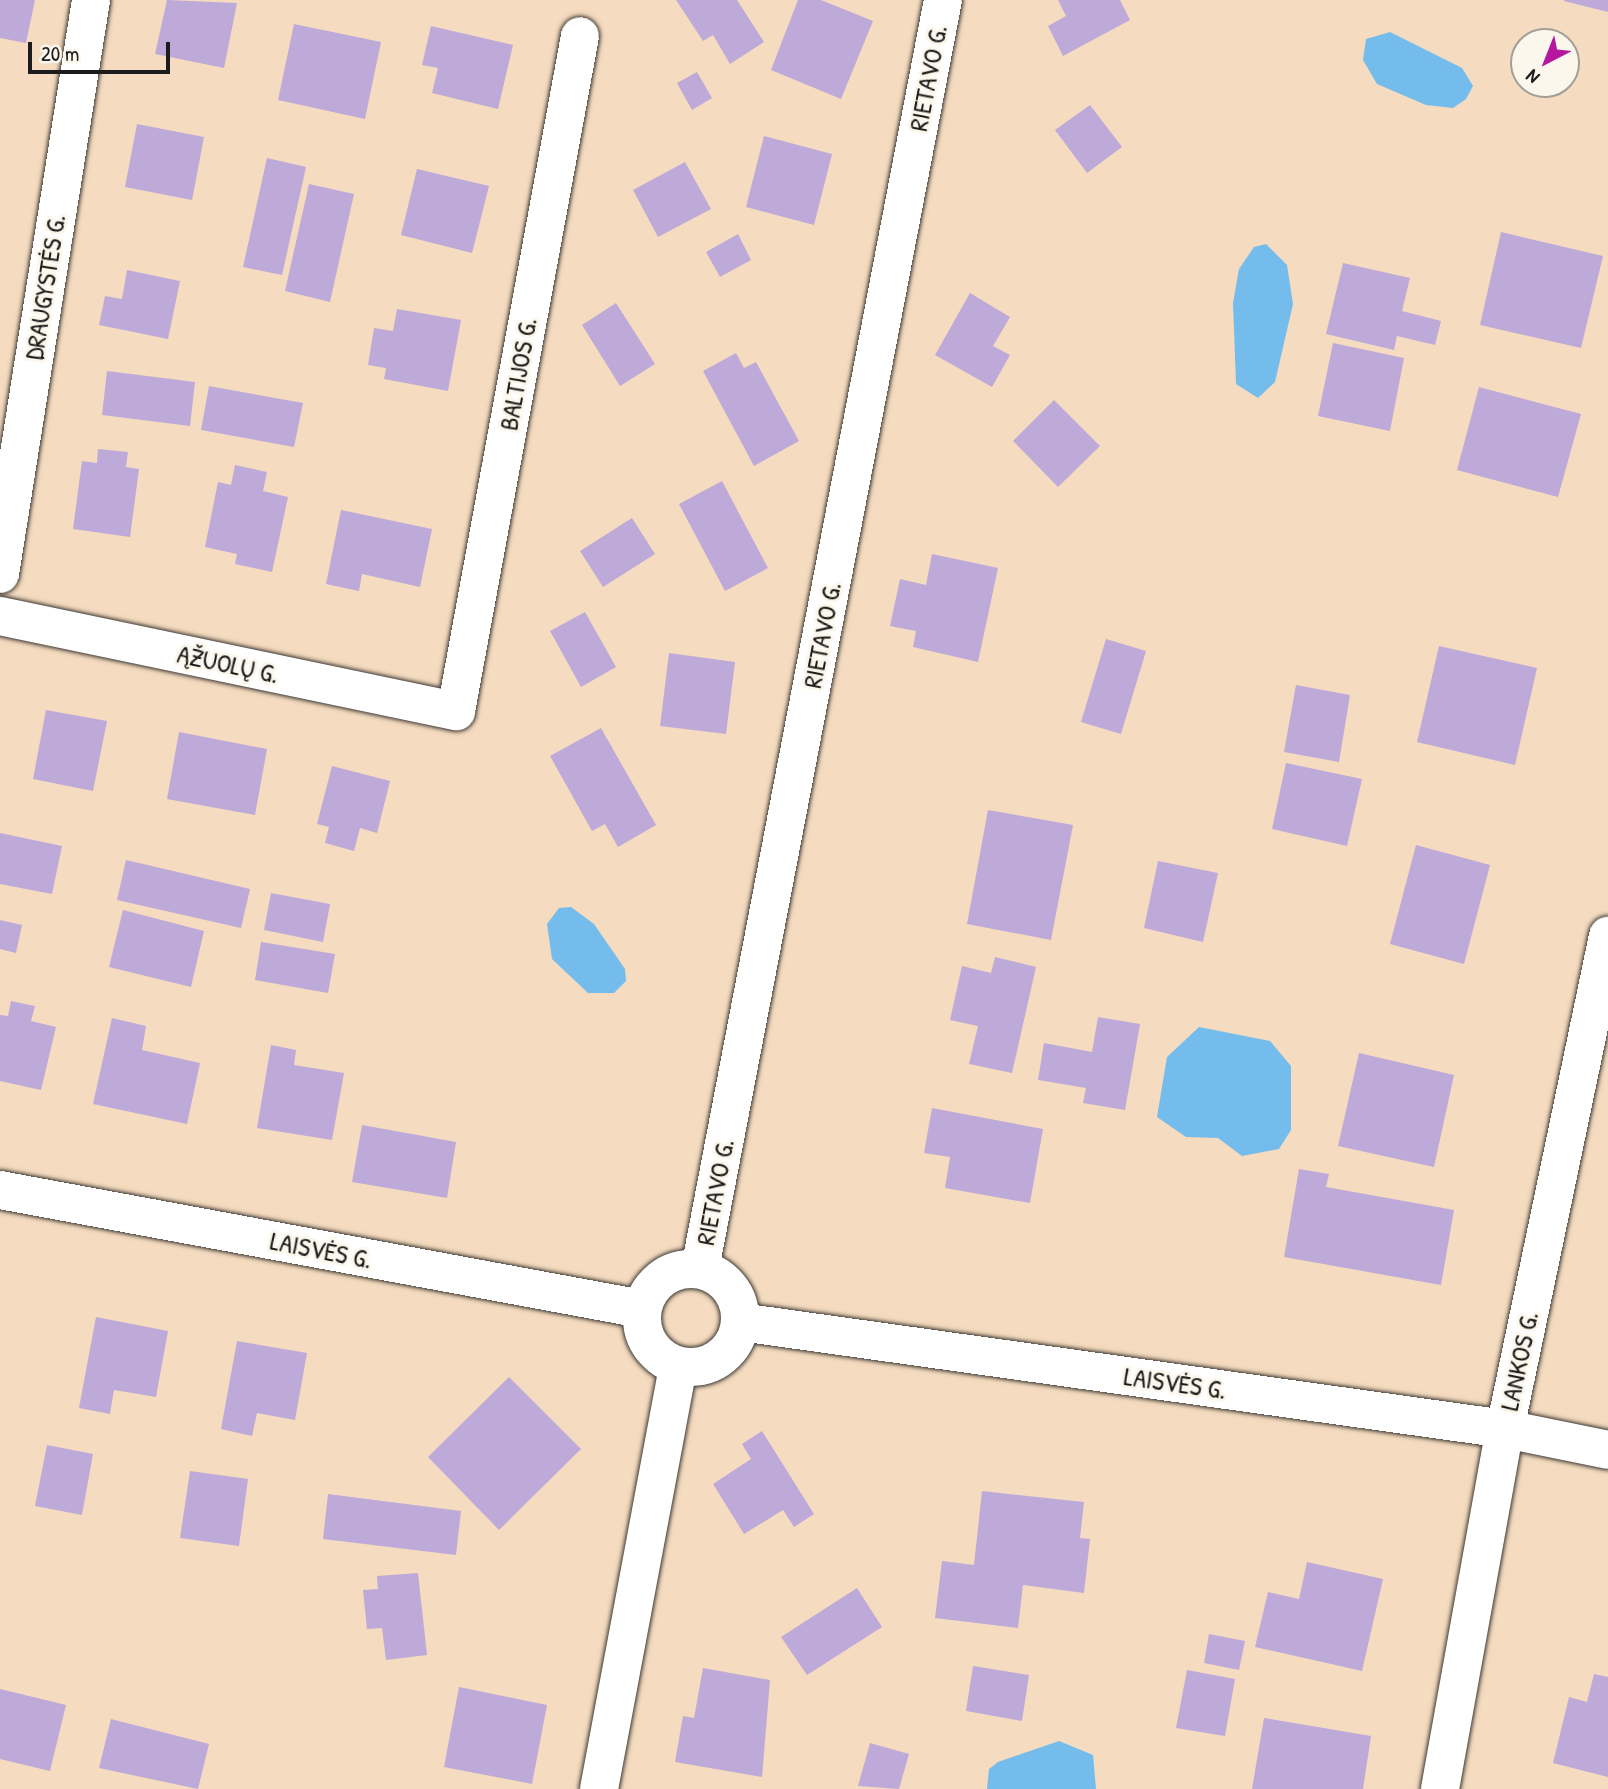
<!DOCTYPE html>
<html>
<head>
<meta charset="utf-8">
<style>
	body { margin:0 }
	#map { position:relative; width:1608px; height:1789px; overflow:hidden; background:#f5dbbf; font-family:"Patrick Hand",sans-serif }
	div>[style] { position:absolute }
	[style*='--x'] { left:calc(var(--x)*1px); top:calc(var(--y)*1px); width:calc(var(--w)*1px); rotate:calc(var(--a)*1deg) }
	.water>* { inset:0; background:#74bcec }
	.building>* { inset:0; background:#beaad8 }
	.roads { filter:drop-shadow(0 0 2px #3d3934) drop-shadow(0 0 2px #3d3934) }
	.street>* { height:38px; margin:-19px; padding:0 19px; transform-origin:19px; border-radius:19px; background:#fff }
	.secondary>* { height:38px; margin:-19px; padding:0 19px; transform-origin:19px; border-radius:19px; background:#fff }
	.secondary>.ring { margin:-19px; padding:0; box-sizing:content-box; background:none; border:38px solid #fff; border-radius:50% }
	span { translate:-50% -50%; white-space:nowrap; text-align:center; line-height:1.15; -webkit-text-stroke:6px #fbf7ec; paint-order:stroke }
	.street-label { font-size:26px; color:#1c1c1c }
	.north { position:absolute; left:1510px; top:28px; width:70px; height:70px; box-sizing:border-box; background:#fbf7ec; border:2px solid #a29f99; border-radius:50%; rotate:222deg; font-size:19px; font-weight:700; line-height:28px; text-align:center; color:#1c1c1c }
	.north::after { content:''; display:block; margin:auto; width:24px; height:32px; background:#b5179e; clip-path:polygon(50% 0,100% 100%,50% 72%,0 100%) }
	.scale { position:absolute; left:28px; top:42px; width:142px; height:32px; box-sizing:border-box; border:4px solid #1c1c1c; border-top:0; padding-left:9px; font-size:21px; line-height:24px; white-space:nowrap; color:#1c1c1c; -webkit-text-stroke:5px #fbf7ec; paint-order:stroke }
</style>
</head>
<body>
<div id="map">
	<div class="water">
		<div style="clip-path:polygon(1390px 32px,1462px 68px,1473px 86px,1466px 99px,1453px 108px,1426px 105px,1377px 84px,1363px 60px,1366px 39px)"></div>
		<div style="clip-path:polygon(1266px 244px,1287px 265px,1293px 304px,1275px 382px,1258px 398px,1236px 384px,1233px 303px,1239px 269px,1254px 247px)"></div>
		<div style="clip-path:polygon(571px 907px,594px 924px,625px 969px,626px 981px,614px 993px,588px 993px,552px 959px,547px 924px,559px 908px)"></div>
		<div style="clip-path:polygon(1199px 1027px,1270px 1041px,1291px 1066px,1291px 1130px,1279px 1149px,1242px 1156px,1218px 1138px,1186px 1137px,1157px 1117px,1167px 1057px)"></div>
		<div style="clip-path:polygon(1059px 1741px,1093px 1755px,1096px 1789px,987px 1789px,989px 1769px,998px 1762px)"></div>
	</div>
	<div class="building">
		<div style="clip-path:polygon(0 0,35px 0,26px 43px,0 38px)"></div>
		<div style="clip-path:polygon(167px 0,237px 3px,224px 68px,155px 54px)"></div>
		<div style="clip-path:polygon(676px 0,737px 0,764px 42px,730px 64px,713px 35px,703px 41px)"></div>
		<div style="clip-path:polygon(798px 0,821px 0,873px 21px,841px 99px,771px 70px)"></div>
		<div style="clip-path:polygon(1058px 0,1120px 0,1130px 20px,1063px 56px,1048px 26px,1066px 16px)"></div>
		<div style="clip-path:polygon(1564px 0,1608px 0,1608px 12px,1564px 1px)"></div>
		<div style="clip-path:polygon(294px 24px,381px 42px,365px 119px,278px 100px)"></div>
		<div style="clip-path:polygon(431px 26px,513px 45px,498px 109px,432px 93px,438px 68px,422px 65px)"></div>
		<div style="clip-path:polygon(697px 72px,712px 98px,692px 110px,677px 83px)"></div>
		<div style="clip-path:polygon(1090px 105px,1122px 147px,1087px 173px,1055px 130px)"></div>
		<div style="clip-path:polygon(137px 124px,204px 137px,192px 200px,125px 187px)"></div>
		<div style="clip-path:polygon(764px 136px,832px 154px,814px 225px,746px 207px)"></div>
		<div style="clip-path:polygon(267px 158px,306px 167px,282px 275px,243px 267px)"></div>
		<div style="clip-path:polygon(685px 162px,711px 209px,658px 237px,633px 190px)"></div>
		<div style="clip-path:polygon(417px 169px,489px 186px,472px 253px,401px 235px)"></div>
		<div style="clip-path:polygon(309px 184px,354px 194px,330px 302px,285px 291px)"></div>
		<div style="clip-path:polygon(1501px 232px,1603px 256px,1581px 348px,1480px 325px)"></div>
		<div style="clip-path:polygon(738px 234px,751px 260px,720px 277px,706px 252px)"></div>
		<div style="clip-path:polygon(1343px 263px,1410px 278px,1402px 311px,1441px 321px,1435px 345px,1397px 336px,1394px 350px,1326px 334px)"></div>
		<div style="clip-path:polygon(127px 270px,180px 281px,168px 339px,99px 325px,105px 296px,122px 299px)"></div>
		<div style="clip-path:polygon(970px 293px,1010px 317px,993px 346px,1010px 355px,992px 387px,935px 355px)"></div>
		<div style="clip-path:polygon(616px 303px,655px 364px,620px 386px,582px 325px)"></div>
		<div style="clip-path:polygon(397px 309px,461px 320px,448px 391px,384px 379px,386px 368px,368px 365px,374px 328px,393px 331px)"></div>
		<div style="clip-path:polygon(1333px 343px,1404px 358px,1390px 431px,1318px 416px)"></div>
		<div style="clip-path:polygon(736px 353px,744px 368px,756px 362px,799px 441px,754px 466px,703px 371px)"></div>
		<div style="clip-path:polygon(107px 371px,195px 382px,190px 426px,102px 415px)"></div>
		<div style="clip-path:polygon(209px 386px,303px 403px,294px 447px,201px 430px)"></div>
		<div style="clip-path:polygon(1479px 387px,1581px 414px,1558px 497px,1457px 470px)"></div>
		<div style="clip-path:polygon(1054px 400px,1100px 446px,1058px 487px,1013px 441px)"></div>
		<div style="clip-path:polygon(98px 449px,128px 452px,126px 467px,139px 469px,130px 537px,73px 529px,82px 461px,97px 463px)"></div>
		<div style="clip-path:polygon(235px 465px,267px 472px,263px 491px,288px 497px,272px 572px,235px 564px,237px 554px,205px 547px,218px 482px,231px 485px)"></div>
		<div style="clip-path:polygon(722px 481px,768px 568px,725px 591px,679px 504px)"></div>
		<div style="clip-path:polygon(341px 510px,432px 529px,420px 587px,362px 574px,359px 591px,326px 584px)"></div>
		<div style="clip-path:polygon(632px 518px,655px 554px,603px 587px,580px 551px)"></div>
		<div style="clip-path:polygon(932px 554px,998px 568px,978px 662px,913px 647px,916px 631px,890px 626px,900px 579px,926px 585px)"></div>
		<div style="clip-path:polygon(585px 612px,616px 667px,581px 687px,550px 631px)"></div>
		<div style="clip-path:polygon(1106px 639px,1146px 651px,1121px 734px,1081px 722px)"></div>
		<div style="clip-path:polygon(1439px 646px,1537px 668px,1515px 765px,1417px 742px)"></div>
		<div style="clip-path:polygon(669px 653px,735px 662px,726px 734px,660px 726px)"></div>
		<div style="clip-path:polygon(1296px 685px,1350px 695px,1339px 762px,1284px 752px)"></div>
		<div style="clip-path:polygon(46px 710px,107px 721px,93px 791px,33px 779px)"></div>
		<div style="clip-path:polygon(601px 728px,656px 825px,618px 847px,605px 824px,592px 831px,550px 756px)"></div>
		<div style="clip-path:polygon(179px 732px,267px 749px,255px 815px,167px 799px)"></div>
		<div style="clip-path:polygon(1286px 763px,1362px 779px,1347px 846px,1272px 829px)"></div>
		<div style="clip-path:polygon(332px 766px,390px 781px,377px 833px,360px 828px,354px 851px,325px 843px,329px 827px,317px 824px)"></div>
		<div style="clip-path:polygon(988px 810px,1073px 825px,1051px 940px,967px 924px)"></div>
		<div style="clip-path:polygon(0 833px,62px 846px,52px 894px,0 884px)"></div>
		<div style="clip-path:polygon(1416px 845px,1490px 865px,1464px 964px,1390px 944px)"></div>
		<div style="clip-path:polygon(126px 860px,250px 889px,241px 928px,117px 900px)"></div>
		<div style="clip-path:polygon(1158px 861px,1218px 873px,1203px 942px,1144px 928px)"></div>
		<div style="clip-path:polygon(271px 893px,330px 904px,323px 942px,264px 930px)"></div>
		<div style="clip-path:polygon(123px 910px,204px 931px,191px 987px,109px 967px)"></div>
		<div style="clip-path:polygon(0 920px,22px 925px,16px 953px,0 949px)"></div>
		<div style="clip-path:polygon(261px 942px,335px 954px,328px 993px,255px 980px)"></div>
		<div style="clip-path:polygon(995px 957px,1036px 967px,1012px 1073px,969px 1064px,978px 1026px,950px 1020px,962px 966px,991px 973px)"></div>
		<div style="clip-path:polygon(11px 1001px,35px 1006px,31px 1021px,56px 1027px,41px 1090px,0 1081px,0 1015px,8px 1016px)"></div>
		<div style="clip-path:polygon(1098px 1017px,1140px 1024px,1125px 1110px,1083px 1103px,1086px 1088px,1038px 1080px,1044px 1043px,1092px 1052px)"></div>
		<div style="clip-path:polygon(112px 1018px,146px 1026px,142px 1050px,200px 1063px,187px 1124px,93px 1104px)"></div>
		<div style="clip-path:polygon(271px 1045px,296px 1050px,294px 1065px,344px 1073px,332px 1140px,257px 1128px)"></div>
		<div style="clip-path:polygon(1359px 1053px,1454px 1075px,1434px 1167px,1338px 1146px)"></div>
		<div style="clip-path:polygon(932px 1108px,1043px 1129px,1030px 1203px,945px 1188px,950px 1157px,924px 1153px)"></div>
		<div style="clip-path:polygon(362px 1125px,456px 1142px,447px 1198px,352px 1182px)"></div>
		<div style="clip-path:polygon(1299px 1169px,1329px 1174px,1326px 1187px,1454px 1210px,1441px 1285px,1284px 1257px)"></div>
		<div style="clip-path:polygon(96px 1317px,168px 1331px,156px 1397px,114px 1390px,110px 1414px,79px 1408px)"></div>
		<div style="clip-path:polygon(237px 1341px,307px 1353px,295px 1420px,257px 1413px,252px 1436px,221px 1429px)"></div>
		<div style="clip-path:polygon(509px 1377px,581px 1449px,499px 1530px,428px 1457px)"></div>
		<div style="clip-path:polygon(762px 1431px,814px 1514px,794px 1527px,783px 1510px,744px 1534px,713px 1484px,751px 1459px,742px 1444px)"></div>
		<div style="clip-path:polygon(47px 1445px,93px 1454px,82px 1515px,35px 1506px)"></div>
		<div style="clip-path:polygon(190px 1471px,248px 1479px,239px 1546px,180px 1538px)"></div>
		<div style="clip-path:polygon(982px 1491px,1084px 1502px,1080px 1538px,1090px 1539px,1084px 1593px,1023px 1585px,1018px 1628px,935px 1618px,942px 1561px,974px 1565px)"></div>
		<div style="clip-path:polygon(328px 1494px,461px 1511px,456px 1555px,323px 1539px)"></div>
		<div style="clip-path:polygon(1307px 1562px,1383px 1579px,1362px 1671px,1255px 1647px,1268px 1592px,1299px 1599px)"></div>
		<div style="clip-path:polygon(418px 1573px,427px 1655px,386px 1660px,382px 1628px,367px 1629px,363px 1590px,378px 1589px,377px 1576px)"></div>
		<div style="clip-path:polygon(857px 1588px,882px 1627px,807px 1675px,781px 1637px)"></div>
		<div style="clip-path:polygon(1209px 1634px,1245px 1641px,1239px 1670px,1204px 1663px)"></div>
		<div style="clip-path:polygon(973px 1666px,1029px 1675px,1022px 1721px,966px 1711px)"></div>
		<div style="clip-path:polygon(703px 1668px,770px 1680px,762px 1777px,675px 1762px,683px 1716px,694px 1718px)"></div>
		<div style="clip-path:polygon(1187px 1670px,1235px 1679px,1225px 1736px,1176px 1728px)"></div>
		<div style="clip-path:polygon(1594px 1674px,1608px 1677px,1608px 1777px,1553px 1763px,1569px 1697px,1587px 1702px)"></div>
		<div style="clip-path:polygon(459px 1687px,547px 1705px,532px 1784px,444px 1767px)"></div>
		<div style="clip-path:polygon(0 1689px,66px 1705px,50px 1771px,0 1759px)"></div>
		<div style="clip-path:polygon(1264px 1718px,1371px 1736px,1363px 1789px,1252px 1789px)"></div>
		<div style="clip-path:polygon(111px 1719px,209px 1744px,198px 1789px,99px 1768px)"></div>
		<div style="clip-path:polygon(870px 1743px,909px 1754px,899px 1789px,858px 1786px)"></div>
	</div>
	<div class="roads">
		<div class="street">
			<div style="--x:0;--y:574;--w:581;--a:-80.99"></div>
			<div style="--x:0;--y:616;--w:466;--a:11.8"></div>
			<div style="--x:456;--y:711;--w:686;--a:-79.59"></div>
			<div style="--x:0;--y:1190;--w:653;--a:10.5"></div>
			<div style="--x:1440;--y:1789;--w:366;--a:-79.8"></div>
			<div style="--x:1505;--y:1429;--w:504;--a:-78.2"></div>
		</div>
		<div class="secondary">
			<div class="ring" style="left:642px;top:1269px;width:60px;height:60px"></div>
			<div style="--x:700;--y:1269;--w:1292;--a:-79.16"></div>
			<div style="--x:740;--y:1322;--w:772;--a:7.96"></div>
			<div style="--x:1505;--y:1429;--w:105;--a:11.5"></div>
			<div style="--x:599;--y:1789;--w:430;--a:-79.4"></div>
		</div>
	</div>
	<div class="street-label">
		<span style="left:928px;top:78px;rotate:-79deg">RIETAVO G.</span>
		<span style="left:45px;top:287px;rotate:-81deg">DRAUGYSTĖS G.</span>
		<span style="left:518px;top:374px;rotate:-80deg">BALTIJOS G.</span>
		<span style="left:822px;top:635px;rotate:-79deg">RIETAVO G.</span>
		<span style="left:228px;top:664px;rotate:12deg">ĄŽUOLŲ G.</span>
		<span style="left:715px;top:1192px;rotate:-79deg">RIETAVO G.</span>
		<span style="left:321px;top:1250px;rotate:11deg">LAISVĖS G.</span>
		<span style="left:1519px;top:1361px;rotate:-78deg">LANKOS G.</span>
		<span style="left:1175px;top:1383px;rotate:8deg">LAISVĖS G.</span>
	</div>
	<div class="north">N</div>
	<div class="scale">20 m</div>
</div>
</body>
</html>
